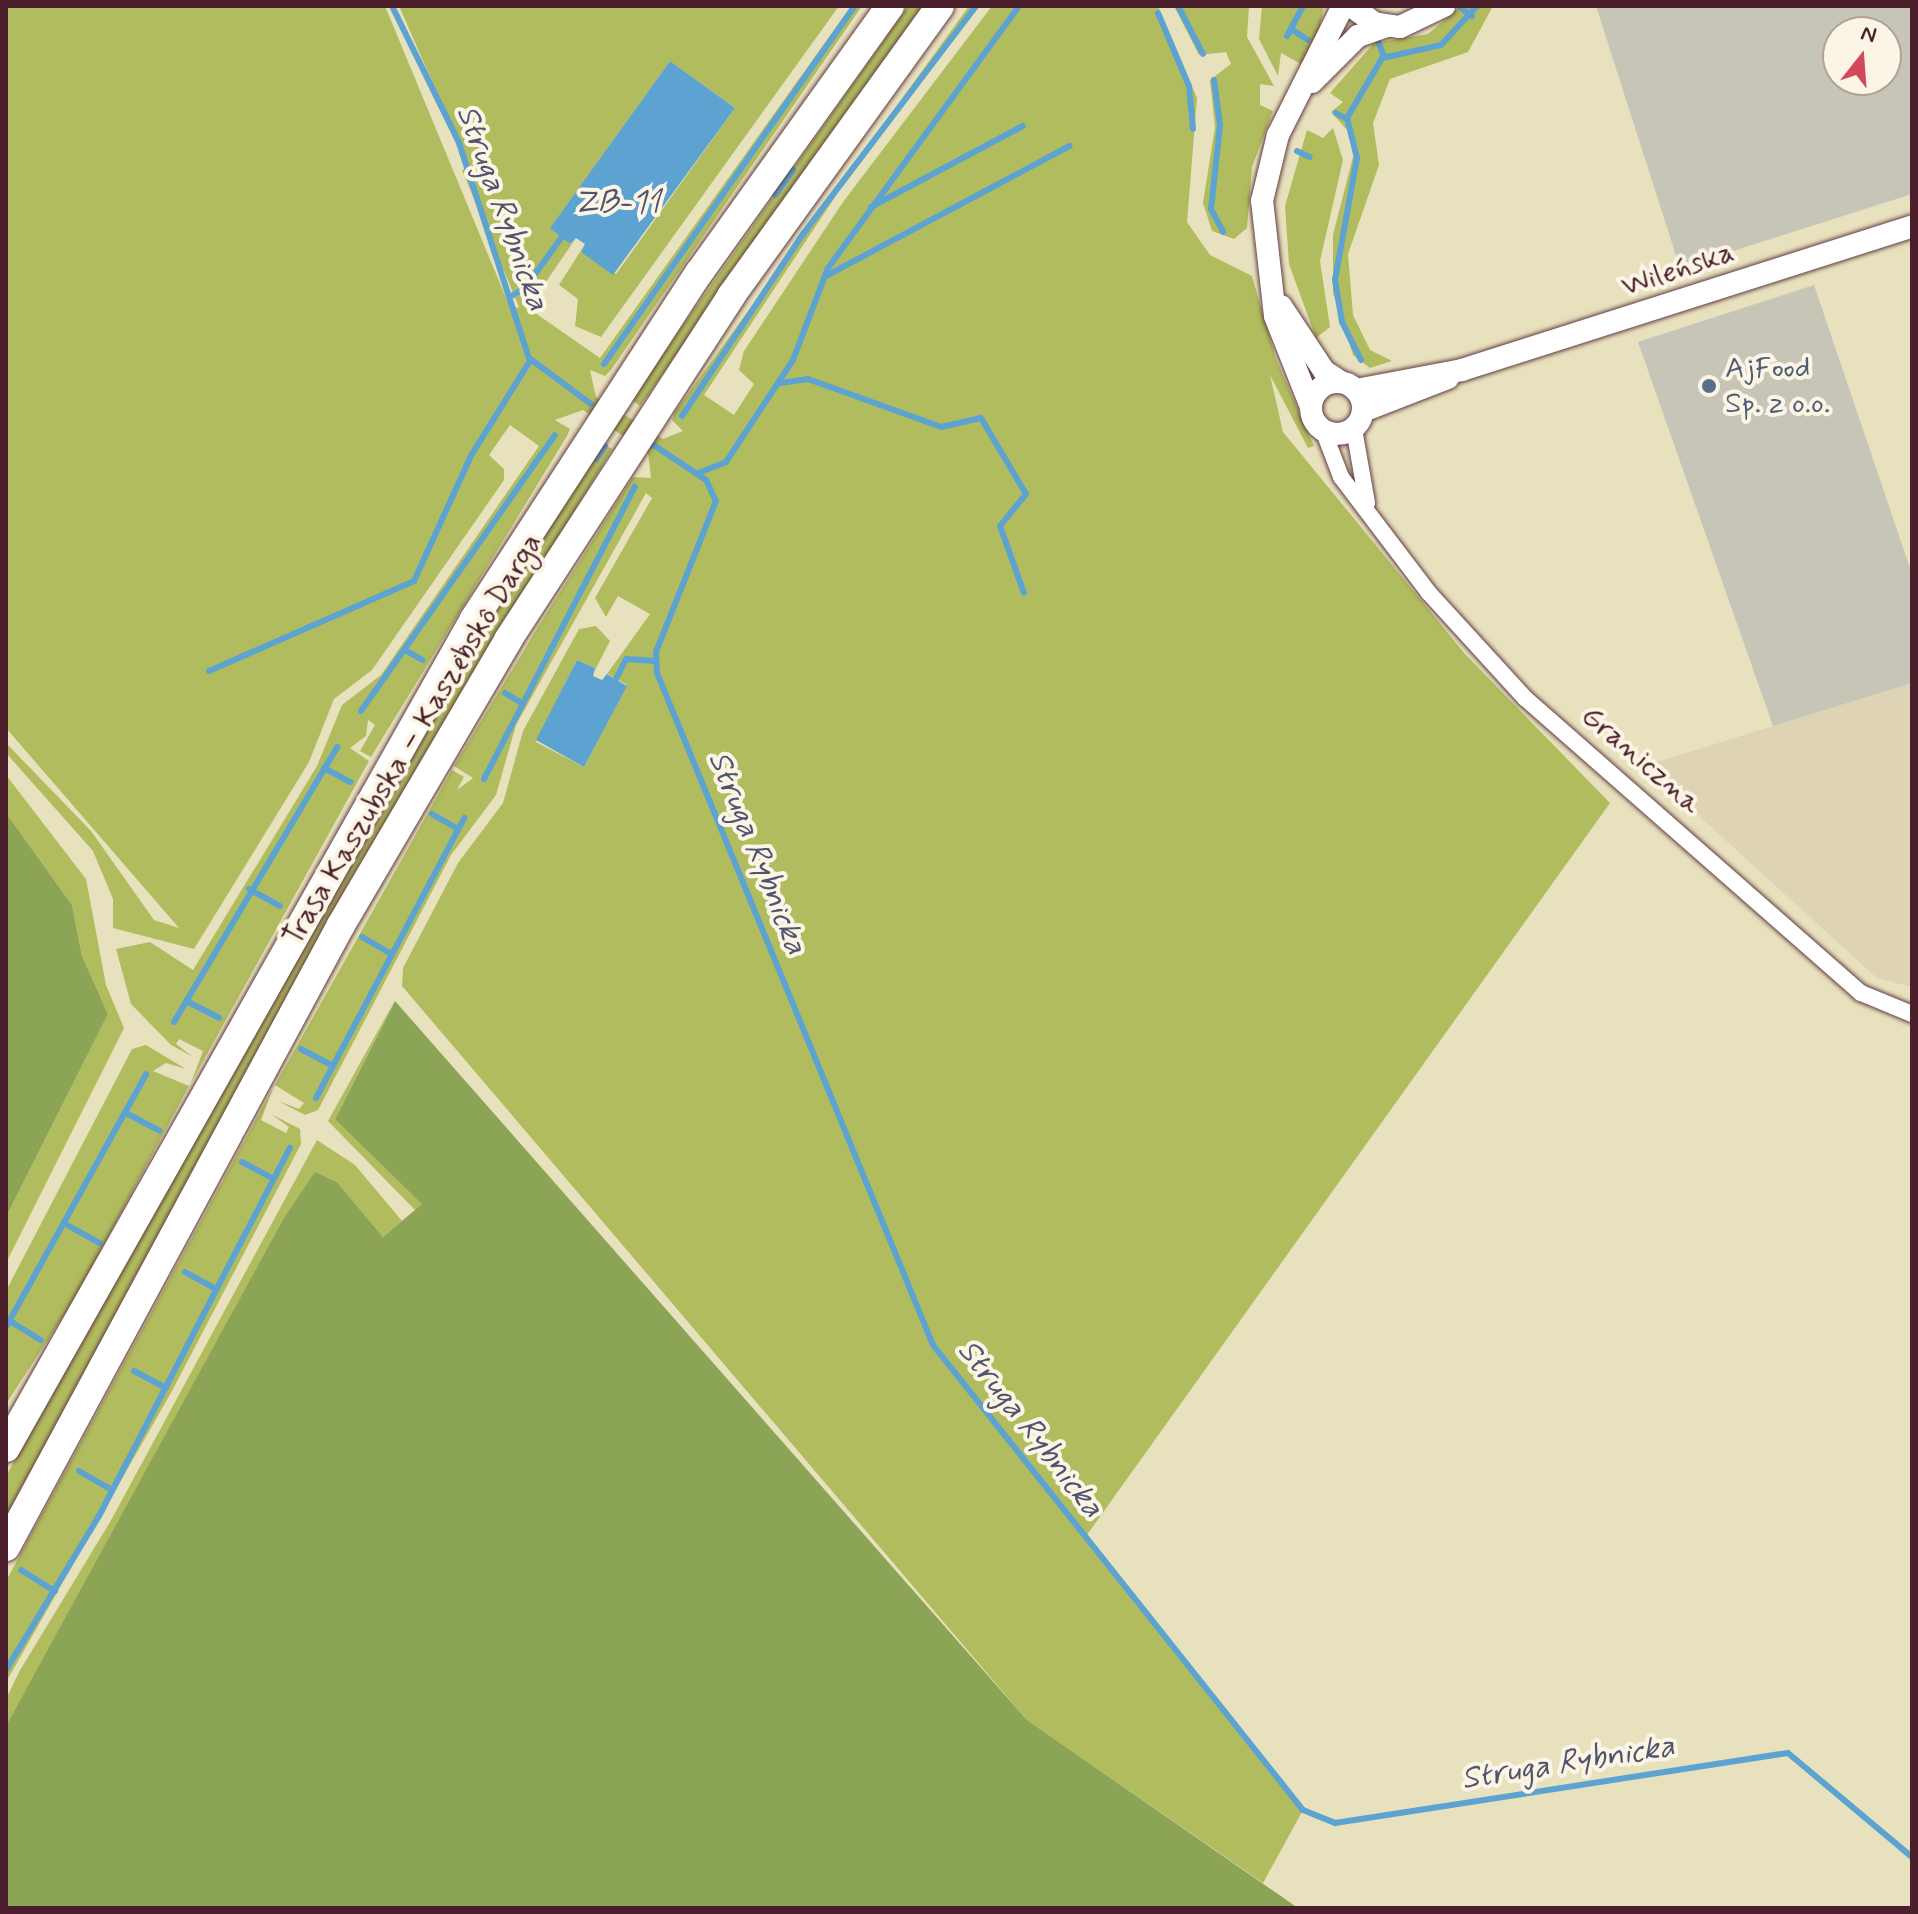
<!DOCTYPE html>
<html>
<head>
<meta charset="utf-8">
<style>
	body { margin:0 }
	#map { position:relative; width:1918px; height:1914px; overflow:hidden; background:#e8e1be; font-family:Mynerve,sans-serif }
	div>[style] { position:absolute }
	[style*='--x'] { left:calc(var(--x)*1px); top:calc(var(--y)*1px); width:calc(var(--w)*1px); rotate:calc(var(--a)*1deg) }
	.built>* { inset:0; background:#ded3b4 }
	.industrial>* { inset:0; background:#c6c5b8 }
	.green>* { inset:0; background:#b1bc5e }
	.forest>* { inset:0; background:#8ca455 }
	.water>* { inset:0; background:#5ca3d2 }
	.stream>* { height:6px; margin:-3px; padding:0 3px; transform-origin:3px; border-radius:3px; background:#5ca3d2 }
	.roads { filter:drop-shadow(0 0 2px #623c41) drop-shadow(0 0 2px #623c41) }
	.street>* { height:16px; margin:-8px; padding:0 8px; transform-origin:8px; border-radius:8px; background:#fff }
	.secondary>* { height:22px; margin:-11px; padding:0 11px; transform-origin:11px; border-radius:11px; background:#fff }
	.secondary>.ring { margin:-11px; padding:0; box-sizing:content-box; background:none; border:22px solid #fff; border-radius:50% }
	.highway>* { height:28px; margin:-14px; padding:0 14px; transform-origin:14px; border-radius:14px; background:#fff }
	.dots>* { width:22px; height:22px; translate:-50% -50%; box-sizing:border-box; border:4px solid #fcf5e5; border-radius:50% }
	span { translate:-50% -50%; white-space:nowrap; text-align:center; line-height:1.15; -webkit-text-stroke:8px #fcf5e5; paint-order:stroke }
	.street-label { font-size:30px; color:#4a1f2b }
	.service-label { font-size:30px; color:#4e5e75 }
	.left { translate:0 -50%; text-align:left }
	.water-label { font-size:32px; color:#51546e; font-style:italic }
	.frame { position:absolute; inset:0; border:8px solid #4a1f2b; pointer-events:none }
	.north { position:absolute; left:1822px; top:16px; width:80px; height:80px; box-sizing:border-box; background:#fcf5e5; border:2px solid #b59f9b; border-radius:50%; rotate:17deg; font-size:22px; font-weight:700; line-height:32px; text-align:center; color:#4a1f2b }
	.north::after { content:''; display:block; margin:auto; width:28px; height:36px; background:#d1495b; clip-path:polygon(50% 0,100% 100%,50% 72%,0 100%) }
</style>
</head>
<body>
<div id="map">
	<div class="built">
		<div style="clip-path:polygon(1912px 683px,1912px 987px,1877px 978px,1644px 766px)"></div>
	</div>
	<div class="industrial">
		<div style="clip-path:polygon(evenodd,1596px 6px,1912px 6px,1912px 194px,1680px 268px,1596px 6px,1838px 32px,1886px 32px,1886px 80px,1838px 80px,1838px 32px)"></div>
		<div style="clip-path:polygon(1814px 285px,1912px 574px,1912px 683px,1773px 726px,1638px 342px)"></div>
	</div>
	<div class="green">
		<div style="clip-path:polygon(6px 6px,385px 6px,511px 310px,519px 307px,462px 170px,468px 168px,459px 143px,399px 6px,839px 6px,601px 337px,575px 326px,578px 299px,559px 285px,585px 244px,581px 252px,616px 274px,735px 108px,670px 61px,551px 227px,570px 244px,576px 238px,528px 308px,600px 358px,851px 6px,862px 6px,611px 370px,605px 376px,590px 370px,596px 397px,663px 439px,683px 431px,672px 420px,675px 412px,969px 6px,979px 6px,837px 194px,704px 395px,734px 415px,754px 384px,739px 370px,744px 351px,843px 202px,992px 6px,1158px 6px,1197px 98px,1187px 222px,1210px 255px,1252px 276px,1276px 359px,1314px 446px,1308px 448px,1270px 375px,1283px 432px,1465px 654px,1610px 803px,1084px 1539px,1303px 1810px,1263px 1883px,1027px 1720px,402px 986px,403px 968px,458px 863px,503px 803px,523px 731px,579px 629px,596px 626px,610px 641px,592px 676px,595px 668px,577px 660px,536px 742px,584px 767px,627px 685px,608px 674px,602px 681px,650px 614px,618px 596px,606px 617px,595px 598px,652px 498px,646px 493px,516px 725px,496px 795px,451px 855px,318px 1110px,305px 1115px,278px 1101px,299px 1109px,304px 1103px,275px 1085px,452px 770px,464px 777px,457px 790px,473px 778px,454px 766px,538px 627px,633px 477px,651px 478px,648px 452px,583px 410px,555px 420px,570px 429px,567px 436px,371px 757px,360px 751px,375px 725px,368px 720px,366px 736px,350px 748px,369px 761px,191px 1083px,203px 1051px,179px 1039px,176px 1044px,193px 1057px,171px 1045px,131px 1004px,116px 949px,150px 942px,193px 970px,317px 766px,342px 705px,381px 675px,539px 446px,510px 425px,489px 455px,504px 469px,504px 480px,372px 670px,334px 699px,309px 762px,194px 949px,113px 928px,113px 899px,93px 851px,6px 753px,6px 743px,91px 831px,154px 920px,179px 928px,6px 728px)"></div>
		<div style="clip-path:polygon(908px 6px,923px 6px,640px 406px,631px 399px)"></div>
		<div style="clip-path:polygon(1174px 6px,1249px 6px,1247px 37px,1274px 86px,1260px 84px,1260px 105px,1273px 111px,1252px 167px,1247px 228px,1234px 239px,1212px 231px,1203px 203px,1215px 127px,1210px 80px,1231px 64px,1226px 52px,1199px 55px)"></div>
		<div style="clip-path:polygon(1262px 6px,1324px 6px,1318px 36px,1301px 64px,1281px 53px,1278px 76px,1259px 39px)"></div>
		<div style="clip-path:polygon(1461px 6px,1493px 6px,1468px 52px,1390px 79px,1373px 123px,1379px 165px,1348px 254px,1353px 315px,1370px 350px,1392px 361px,1370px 368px,1353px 355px,1333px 293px,1333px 235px,1354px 153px,1347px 130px,1331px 112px,1343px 102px,1330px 93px,1374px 43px,1428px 34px)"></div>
		<div style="clip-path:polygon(1333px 128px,1343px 160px,1320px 261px,1330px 327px,1316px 338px,1289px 264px,1285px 206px,1307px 130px,1323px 138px)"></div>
		<div style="clip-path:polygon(602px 443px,612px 449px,349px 882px,6px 1519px,6px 1476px,440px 702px)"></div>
		<div style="clip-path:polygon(6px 775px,86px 879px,106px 985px,124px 1028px,6px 1263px,6px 1217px,108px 1014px,82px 956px,72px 905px,6px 813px)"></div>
		<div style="clip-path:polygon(395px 1000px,335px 1119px,385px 1160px,423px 1204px,415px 1210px,328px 1121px)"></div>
		<div style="clip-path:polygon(146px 1045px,186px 1069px,166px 1063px,153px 1071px,189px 1086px,75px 1298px,6px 1404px,6px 1291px,132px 1049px)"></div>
		<div style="clip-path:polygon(273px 1088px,261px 1120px,286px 1133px,289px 1127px,271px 1114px,300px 1129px,301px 1144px,172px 1391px,6px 1682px,6px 1581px)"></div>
		<div style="clip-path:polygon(317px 1140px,355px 1165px,402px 1221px,383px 1237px,337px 1182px,315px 1172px,6px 1726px,6px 1699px,19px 1672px,110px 1522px)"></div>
	</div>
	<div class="forest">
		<div style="clip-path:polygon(6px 813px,72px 905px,82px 956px,108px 1014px,6px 1217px)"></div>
		<div style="clip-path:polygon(395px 1001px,1027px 1720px,1298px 1908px,6px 1908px,6px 1726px,284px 1218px,315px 1172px,337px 1182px,383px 1237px,422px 1204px,335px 1119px)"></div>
	</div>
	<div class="water">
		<div style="clip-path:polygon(670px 61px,735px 108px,613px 275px,581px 252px,585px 244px,576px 238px,570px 244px,550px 228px)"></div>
		<div style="clip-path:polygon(577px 660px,595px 668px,593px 676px,602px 680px,607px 674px,627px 686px,584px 767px,536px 740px)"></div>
	</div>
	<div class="stream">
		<div style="--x:392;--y:6;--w:153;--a:63.9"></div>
		<div style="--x:459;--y:143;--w:226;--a:72"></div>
		<div style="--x:529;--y:358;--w:77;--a:36.6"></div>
		<div style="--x:1178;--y:6;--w:54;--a:62.5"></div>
		<div style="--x:1460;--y:7;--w:15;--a:37"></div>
		<div style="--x:1158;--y:13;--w:79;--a:67"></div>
		<div style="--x:1189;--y:86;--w:43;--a:84.7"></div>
		<div style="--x:1291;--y:29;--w:20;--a:33"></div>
		<div style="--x:1287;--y:36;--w:34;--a:-62"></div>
		<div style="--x:1378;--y:41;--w:17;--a:69"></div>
		<div style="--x:1214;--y:80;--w:45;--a:82.4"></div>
		<div style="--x:1220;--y:125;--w:84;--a:96.1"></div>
		<div style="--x:1211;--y:209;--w:26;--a:62"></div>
		<div style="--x:1336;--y:113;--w:13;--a:29"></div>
		<div style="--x:1297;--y:151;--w:14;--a:25"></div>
		<div style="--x:775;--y:195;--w:31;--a:-54"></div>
		<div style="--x:871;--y:207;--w:172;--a:-28.1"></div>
		<div style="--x:826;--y:276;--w:276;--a:-28.1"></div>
		<div style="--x:510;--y:297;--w:17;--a:-31"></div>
		<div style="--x:525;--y:288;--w:62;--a:-54.2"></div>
		<div style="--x:1361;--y:360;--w:42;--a:-116.6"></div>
		<div style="--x:1342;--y:322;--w:43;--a:-99.5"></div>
		<div style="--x:1335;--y:280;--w:124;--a:-79.8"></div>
		<div style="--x:1357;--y:158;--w:41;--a:-104"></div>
		<div style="--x:1347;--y:118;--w:69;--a:-59.7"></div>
		<div style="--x:1382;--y:58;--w:60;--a:-12.4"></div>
		<div style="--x:1441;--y:45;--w:53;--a:-47.3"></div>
		<div style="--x:604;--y:364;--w:437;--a:-55"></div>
		<div style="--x:780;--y:383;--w:28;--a:-8"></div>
		<div style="--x:808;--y:379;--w:141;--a:19.8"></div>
		<div style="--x:941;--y:427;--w:41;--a:-12.7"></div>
		<div style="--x:981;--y:418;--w:88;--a:59.4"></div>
		<div style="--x:1026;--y:494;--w:41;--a:129.1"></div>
		<div style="--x:1000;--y:526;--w:71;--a:70.3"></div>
		<div style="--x:682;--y:416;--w:219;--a:-56.4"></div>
		<div style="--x:803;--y:234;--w:286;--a:-52.8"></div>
		<div style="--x:652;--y:444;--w:65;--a:33.7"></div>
		<div style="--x:706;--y:480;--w:23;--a:65"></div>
		<div style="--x:716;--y:501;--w:162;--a:111.7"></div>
		<div style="--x:656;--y:652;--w:21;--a:87"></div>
		<div style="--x:657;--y:673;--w:726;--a:67.67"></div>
		<div style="--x:933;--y:1345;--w:594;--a:51.49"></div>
		<div style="--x:1303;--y:1810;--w:35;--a:22"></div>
		<div style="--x:1335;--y:1823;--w:458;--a:-8.8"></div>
		<div style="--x:1788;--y:1753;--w:162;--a:40"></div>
		<div style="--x:596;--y:459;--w:16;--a:-55"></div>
		<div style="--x:698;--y:473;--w:30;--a:-21"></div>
		<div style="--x:726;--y:462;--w:122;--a:-56.7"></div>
		<div style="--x:793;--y:360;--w:98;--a:-69.2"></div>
		<div style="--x:828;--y:268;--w:324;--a:-53.9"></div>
		<div style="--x:405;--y:650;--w:20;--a:30"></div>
		<div style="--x:209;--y:671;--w:224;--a:-23.7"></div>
		<div style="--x:414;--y:581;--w:140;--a:-65.5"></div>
		<div style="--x:472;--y:454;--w:110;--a:-58.1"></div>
		<div style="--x:616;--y:679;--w:22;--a:-63"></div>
		<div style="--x:626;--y:659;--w:29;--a:4"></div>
		<div style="--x:505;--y:693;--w:17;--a:31"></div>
		<div style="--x:361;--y:711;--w:337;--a:-54.9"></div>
		<div style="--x:324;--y:768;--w:30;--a:28"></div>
		<div style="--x:484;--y:779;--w:329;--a:-62.7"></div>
		<div style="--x:432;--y:814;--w:30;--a:30"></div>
		<div style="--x:249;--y:889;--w:35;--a:29"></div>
		<div style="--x:362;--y:937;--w:34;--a:30"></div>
		<div style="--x:186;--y:1001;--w:37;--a:27"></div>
		<div style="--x:174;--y:1022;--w:320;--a:-59.3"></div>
		<div style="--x:301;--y:1049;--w:36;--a:28"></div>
		<div style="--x:316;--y:1098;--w:317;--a:-62.1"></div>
		<div style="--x:126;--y:1113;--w:38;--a:28"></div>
		<div style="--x:242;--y:1162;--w:36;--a:28"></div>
		<div style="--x:67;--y:1225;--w:37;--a:29"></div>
		<div style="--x:185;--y:1272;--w:35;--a:29"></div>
		<div style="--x:10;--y:1321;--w:36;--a:32"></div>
		<div style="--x:6;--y:1327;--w:289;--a:-61"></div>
		<div style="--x:134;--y:1371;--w:36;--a:28"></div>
		<div style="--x:79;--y:1471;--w:38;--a:30"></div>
		<div style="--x:21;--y:1570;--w:40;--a:32"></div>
		<div style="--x:6;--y:1670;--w:180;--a:-58.9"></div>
		<div style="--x:99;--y:1516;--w:415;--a:-62.6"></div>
	</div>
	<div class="roads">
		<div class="street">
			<div style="--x:1354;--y:429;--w:75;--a:80"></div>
			<div style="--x:1323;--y:430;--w:50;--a:69"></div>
			<div style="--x:1341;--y:477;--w:146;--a:52.8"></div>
			<div style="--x:1429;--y:593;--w:142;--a:47.6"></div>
			<div style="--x:1525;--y:698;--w:447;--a:41.3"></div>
			<div style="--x:1861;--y:993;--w:55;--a:22.4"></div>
		</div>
		<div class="secondary">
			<div style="--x:1351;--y:6;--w:29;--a:36"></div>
			<div style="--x:1374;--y:23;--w:26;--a:9"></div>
			<div style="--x:1400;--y:27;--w:49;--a:-25.5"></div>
			<div style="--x:1312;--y:82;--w:65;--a:-45"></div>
			<div style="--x:1358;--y:36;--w:31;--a:-19"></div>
			<div style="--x:1281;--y:306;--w:78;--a:56.5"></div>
			<div style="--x:1324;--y:371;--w:20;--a:33"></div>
			<div class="ring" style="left:1311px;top:382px;width:30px;height:30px"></div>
			<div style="--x:1356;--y:390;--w:108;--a:-10.7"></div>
			<div style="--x:1462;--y:370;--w:472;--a:-17.7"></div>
			<div style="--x:1311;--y:407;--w:98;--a:-111.6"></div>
			<div style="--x:1275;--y:316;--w:116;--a:-96.4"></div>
			<div style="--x:1262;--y:201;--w:68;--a:-76.4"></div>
			<div style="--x:1278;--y:135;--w:144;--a:-63.3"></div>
			<div style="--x:1363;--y:411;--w:91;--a:-21.2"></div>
		</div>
		<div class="highway">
			<div style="--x:6;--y:1448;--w:952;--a:-60.55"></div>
			<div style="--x:474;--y:619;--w:413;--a:-57"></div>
			<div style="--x:699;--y:273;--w:328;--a:-54.4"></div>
			<div style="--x:6;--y:1547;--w:706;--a:-61.69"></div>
			<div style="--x:341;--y:925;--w:330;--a:-59.6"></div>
			<div style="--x:508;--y:640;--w:410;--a:-57"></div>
			<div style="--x:731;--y:296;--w:357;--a:-54.2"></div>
		</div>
	</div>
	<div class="dots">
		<div style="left:1709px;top:386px;background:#5c6f8a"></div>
	</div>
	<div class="street-label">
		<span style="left:1678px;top:270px;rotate:-18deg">Wileńska</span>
		<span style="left:413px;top:740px;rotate:-59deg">Trasa Kaszubska – Kaszëbskô Darga</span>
		<span style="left:1641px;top:760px;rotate:41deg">Graniczna</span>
	</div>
	<div class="service-label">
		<span class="left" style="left:1725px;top:386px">AjFood<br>Sp. z o.o.</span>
	</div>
	<div class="water-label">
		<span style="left:617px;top:203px">ZB-11</span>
		<span style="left:502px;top:208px;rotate:70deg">Struga Rybnicka</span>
		<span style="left:757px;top:853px;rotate:68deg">Struga Rybnicka</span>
		<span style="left:1030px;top:1429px;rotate:52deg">Struga Rybnicka</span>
		<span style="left:1568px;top:1763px;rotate:-9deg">Struga Rybnicka</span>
	</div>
	<div class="frame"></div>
	<div class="north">N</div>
</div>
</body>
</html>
